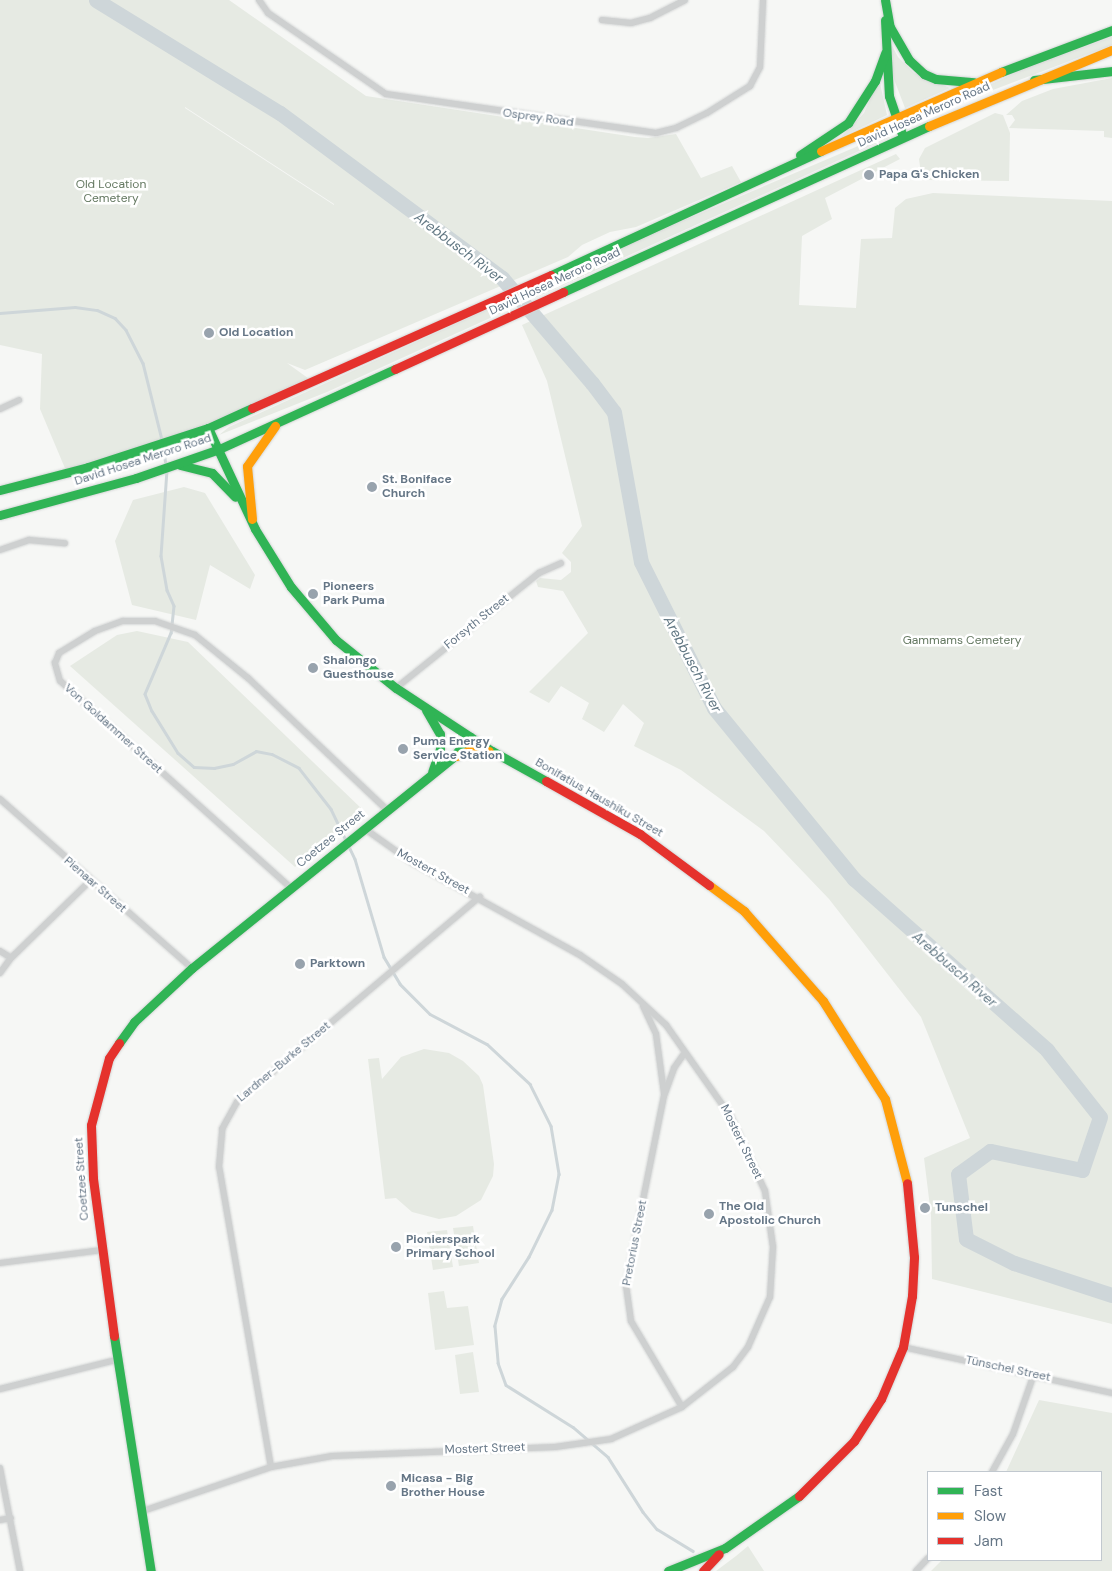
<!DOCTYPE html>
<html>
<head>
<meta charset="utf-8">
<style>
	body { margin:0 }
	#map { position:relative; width:1112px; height:1571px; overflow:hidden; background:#f6f7f5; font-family:"DM Sans",sans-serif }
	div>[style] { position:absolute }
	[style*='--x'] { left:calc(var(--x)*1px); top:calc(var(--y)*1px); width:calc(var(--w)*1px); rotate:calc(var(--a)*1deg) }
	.green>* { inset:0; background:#e6eae3 }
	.stream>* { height:2.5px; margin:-1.25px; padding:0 1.25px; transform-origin:1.25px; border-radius:1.25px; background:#ced6d9 }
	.river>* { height:15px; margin:-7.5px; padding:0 7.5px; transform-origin:7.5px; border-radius:7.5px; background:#ced6d9 }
	.roads { filter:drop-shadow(0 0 1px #d3d5d5) drop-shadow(0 0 1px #d3d5d5) }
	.street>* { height:6px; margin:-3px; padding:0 3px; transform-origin:3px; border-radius:3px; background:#ced0d0 }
	.fast>* { height:9px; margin:-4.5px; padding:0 4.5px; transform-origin:4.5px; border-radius:4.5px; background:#30b455 }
	.slow>* { height:9px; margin:-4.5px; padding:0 4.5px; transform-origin:4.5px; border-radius:4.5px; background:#ff9f0a }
	.jam>* { height:9px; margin:-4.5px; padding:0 4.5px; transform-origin:4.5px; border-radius:4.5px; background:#e5322d }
	.dots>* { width:14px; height:14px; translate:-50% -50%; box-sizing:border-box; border:2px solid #fff; border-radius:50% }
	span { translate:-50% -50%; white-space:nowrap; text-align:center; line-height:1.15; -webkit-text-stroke:5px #fff; paint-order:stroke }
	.street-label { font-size:12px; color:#657686 }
	.poi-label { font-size:12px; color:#657686; font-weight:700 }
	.left { translate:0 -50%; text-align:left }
	.park-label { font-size:12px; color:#647861 }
	.water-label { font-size:14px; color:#617783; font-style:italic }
	.legend { position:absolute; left:927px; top:1471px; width:175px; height:90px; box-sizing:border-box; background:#fff; border:1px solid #c1c8cf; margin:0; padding:6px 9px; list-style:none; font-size:15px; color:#657686 }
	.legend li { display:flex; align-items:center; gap:10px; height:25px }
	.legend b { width:25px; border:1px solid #c1c8cf }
</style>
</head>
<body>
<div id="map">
	<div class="green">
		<div style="clip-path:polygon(evenodd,0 0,229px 0,366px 96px,635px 137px,648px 138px,676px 134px,701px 178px,732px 166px,741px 182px,636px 227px,610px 232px,582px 245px,568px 257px,305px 370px,287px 363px,312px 381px,208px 428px,67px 473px,40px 409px,42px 354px,0 345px,0 0,185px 107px,334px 204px,334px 205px,185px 108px,185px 107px)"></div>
		<div style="clip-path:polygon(1112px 37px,1112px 45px,911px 121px,1024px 69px)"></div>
		<div style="clip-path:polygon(890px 42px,898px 57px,914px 73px,950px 88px,905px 108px,892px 74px)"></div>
		<div style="clip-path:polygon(1112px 78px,1112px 138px,1104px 137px,1104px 131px,1009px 128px,1015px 120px,1012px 115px,1006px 115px,1022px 101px,1053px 89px)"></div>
		<div style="clip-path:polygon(879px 79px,887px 115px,841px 137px,864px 113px)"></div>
		<div style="clip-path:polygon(995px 113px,1003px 115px,1010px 133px,1009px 181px,928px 180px,921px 174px,919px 159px,925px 148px)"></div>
		<div style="clip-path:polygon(884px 135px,890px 137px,327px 392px,219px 435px,229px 427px,673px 225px)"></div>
		<div style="clip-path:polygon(896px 154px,900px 159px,825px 198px,832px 219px,802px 236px,799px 305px,856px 308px,861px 239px,892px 238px,895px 208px,906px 199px,933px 193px,1112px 201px,1112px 1324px,932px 1279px,931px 1215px,924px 1158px,970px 1138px,921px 1017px,829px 899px,764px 831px,681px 770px,634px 746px,644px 723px,623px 704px,604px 732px,582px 719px,589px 703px,561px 686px,549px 703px,529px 692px,588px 633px,563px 591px,538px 587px,536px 581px,540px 578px,561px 580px,571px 572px,571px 562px,562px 553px,582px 526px,547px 381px,522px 325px)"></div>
		<div style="clip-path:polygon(184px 487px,205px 493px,255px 575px,250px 589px,210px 565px,196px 620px,132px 605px,115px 541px,133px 500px)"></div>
		<div style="clip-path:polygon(137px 631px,188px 642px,363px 810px,295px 867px,70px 666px,117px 635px)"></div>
		<div style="clip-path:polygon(424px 1049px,449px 1053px,463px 1061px,479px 1076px,483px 1085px,494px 1164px,493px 1176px,481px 1200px,456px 1216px,439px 1219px,412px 1212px,396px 1198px,385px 1199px,368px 1059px,379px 1058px,382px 1079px,401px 1057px)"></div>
		<div style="clip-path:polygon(473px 1226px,479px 1263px,459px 1266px,453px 1228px)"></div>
		<div style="clip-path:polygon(447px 1230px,453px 1267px,433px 1270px,427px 1232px)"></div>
		<div style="clip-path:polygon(444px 1291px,447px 1308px,468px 1306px,474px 1345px,435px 1350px,428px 1293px)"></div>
		<div style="clip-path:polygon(473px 1352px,479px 1392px,460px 1394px,455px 1355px)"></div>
		<div style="clip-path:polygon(1039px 1400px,1112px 1413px,1112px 1571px,931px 1571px,942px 1560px,1101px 1560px,1101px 1472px,1006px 1472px)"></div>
		<div style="clip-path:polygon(748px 1546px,764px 1571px,716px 1571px,736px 1556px)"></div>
	</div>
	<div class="stream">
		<div style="--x:0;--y:313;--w:75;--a:-4.6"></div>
		<div style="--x:75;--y:307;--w:22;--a:8"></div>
		<div style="--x:97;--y:310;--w:20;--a:24"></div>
		<div style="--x:115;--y:318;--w:16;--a:47"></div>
		<div style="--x:126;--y:330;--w:37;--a:63"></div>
		<div style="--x:143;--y:363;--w:79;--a:76.1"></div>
		<div style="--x:163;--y:446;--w:19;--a:81"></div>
		<div style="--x:167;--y:470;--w:86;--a:94"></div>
		<div style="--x:161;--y:556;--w:35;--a:80"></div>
		<div style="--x:167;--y:590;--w:17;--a:66"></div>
		<div style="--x:174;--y:606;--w:27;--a:96"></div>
		<div style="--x:171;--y:633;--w:66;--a:113.1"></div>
		<div style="--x:145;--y:694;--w:18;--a:68"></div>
		<div style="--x:152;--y:711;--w:49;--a:58.2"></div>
		<div style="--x:178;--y:753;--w:21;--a:41"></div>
		<div style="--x:194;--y:767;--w:20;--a:3"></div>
		<div style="--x:214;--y:768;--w:19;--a:-12"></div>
		<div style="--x:233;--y:764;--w:26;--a:-29"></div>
		<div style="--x:256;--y:751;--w:16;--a:11"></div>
		<div style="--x:272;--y:754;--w:30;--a:27"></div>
		<div style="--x:299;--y:768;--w:52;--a:52"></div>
		<div style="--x:331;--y:809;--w:55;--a:64.4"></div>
		<div style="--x:355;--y:859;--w:102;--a:73.5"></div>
		<div style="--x:384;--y:957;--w:31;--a:59"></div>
		<div style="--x:400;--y:984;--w:42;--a:45"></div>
		<div style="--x:430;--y:1014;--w:64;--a:27.8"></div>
		<div style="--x:487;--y:1044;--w:59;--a:42.9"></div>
		<div style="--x:530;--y:1084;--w:47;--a:63.4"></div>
		<div style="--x:551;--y:1126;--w:49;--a:80.5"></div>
		<div style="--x:559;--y:1174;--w:37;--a:101"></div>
		<div style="--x:552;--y:1210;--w:52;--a:116.1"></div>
		<div style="--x:529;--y:1257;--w:50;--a:122.7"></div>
		<div style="--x:502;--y:1299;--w:28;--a:105"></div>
		<div style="--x:495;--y:1326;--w:37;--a:85"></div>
		<div style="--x:498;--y:1363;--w:23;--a:70"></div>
		<div style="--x:506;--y:1385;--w:79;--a:32.1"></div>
		<div style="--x:573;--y:1427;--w:46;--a:40.6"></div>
		<div style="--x:608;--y:1457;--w:65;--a:57.5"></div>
		<div style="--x:643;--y:1512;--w:22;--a:51"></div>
		<div style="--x:657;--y:1529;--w:42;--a:31.4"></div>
	</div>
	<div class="river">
		<div style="--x:96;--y:0;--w:216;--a:31.6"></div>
		<div style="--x:280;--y:113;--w:277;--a:36.6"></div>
		<div style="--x:502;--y:278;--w:138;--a:49.4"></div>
		<div style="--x:592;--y:383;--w:36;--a:53"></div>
		<div style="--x:614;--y:412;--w:152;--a:79.8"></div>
		<div style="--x:641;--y:562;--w:163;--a:63.4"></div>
		<div style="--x:714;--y:708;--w:221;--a:50.7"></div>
		<div style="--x:854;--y:879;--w:258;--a:41.5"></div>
		<div style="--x:1047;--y:1050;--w:85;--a:51.7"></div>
		<div style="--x:1100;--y:1117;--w:56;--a:108.8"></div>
		<div style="--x:1082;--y:1170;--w:94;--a:-168.3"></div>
		<div style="--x:990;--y:1151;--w:39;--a:144"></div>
		<div style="--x:958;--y:1174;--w:65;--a:83"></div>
		<div style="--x:966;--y:1239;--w:54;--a:26.6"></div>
		<div style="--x:1014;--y:1263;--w:103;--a:18.1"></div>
	</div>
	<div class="roads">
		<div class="street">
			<div style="--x:259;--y:0;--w:16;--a:55"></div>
			<div style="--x:268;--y:13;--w:143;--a:34.5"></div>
			<div style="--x:386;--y:94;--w:273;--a:8.2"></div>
			<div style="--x:656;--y:133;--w:21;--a:-14"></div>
			<div style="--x:676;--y:128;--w:34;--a:-26"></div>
			<div style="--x:707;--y:113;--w:51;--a:-32.1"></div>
			<div style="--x:750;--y:86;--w:21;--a:-62"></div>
			<div style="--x:760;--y:67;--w:67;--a:-87.4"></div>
			<div style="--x:602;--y:20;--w:29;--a:6"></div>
			<div style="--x:631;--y:23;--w:20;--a:-15"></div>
			<div style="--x:650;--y:18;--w:39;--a:-27"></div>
			<div style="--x:0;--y:409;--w:21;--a:-25"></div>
			<div style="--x:0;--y:550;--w:31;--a:-19"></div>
			<div style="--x:29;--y:540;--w:36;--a:5"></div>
			<div style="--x:396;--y:688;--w:184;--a:-38.8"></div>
			<div style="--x:539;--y:573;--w:24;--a:-24"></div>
			<div style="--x:0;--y:799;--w:256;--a:41.4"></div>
			<div style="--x:291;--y:888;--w:310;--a:-138.1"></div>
			<div style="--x:60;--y:681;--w:19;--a:-106"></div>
			<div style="--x:55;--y:663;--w:11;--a:-68"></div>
			<div style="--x:59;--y:653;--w:42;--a:-31.4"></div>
			<div style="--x:95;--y:631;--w:30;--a:-20"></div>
			<div style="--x:123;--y:621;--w:32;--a:0"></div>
			<div style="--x:155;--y:621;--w:42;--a:19.3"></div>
			<div style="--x:195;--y:635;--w:68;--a:39.1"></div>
			<div style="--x:248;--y:678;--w:192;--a:43.5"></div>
			<div style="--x:0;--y:951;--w:13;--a:32"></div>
			<div style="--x:0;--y:973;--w:19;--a:-54"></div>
			<div style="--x:11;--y:958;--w:110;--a:-44.3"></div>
			<div style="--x:643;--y:1006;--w:31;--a:65"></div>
			<div style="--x:656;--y:1034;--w:60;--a:82.3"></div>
			<div style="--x:0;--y:1263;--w:102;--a:-7.3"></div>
			<div style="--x:903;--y:1347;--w:214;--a:12.4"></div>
			<div style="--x:0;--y:1389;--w:123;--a:-14.1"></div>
			<div style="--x:682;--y:1407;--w:100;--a:-120.7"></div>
			<div style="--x:631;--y:1321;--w:37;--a:-98"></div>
			<div style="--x:626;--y:1284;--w:192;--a:-78.6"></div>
			<div style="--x:664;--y:1096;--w:30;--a:-70"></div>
			<div style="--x:674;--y:1068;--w:19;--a:-55"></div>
			<div style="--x:271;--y:1467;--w:304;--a:-99.8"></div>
			<div style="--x:219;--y:1167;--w:38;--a:-85"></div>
			<div style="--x:222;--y:1129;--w:31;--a:-61"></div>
			<div style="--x:237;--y:1102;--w:318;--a:-40.2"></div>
			<div style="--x:0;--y:1468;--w:105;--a:79"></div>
			<div style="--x:992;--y:1472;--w:43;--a:-61.1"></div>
			<div style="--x:1013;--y:1434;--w:64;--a:-70.7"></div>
			<div style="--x:143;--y:1511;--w:135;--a:-19"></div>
			<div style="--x:271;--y:1467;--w:62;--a:-10.2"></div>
			<div style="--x:332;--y:1456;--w:223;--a:-2.3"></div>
			<div style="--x:555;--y:1447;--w:57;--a:-8.1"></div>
			<div style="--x:611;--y:1439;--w:78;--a:-24.3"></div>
			<div style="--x:682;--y:1407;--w:65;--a:-38.1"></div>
			<div style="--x:733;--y:1367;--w:25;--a:-53"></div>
			<div style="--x:748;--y:1347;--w:55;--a:-66.3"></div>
			<div style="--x:770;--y:1297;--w:50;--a:-86.6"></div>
			<div style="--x:773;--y:1247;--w:57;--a:-98.1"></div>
			<div style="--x:765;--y:1191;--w:81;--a:-114.7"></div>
			<div style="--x:731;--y:1117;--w:113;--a:-125.2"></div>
			<div style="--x:666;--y:1025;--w:60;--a:-137"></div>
			<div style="--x:622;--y:984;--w:51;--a:-145.4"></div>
			<div style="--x:580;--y:955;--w:191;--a:-151.1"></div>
			<div style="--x:413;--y:863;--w:59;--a:-144.7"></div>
			<div style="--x:0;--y:1520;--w:11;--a:-10"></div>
			<div style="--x:916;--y:1571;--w:18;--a:-47"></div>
		</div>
		<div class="fast">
			<div style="--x:885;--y:0;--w:27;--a:80"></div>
			<div style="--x:890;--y:27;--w:38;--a:60"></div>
			<div style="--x:909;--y:60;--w:21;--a:43"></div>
			<div style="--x:924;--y:74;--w:13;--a:23"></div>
			<div style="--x:936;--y:79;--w:38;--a:5"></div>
			<div style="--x:885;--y:20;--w:76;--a:87"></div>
			<div style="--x:889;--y:96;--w:43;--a:71.1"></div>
			<div style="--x:1001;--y:72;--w:119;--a:-20.7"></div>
			<div style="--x:1034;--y:80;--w:79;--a:-6.6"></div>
			<div style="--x:800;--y:155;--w:58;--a:-33.7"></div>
			<div style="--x:848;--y:123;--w:50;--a:-57.3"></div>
			<div style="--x:875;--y:81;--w:30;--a:-70"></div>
			<div style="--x:551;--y:275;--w:297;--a:-24.7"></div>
			<div style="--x:563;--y:292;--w:402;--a:-24.4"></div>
			<div style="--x:208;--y:428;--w:111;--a:65"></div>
			<div style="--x:255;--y:529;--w:68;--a:58.2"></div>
			<div style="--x:291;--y:587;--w:70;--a:49.7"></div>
			<div style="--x:336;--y:640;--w:77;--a:38.7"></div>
			<div style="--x:396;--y:688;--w:115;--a:33.3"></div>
			<div style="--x:492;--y:751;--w:62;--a:29.1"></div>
			<div style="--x:180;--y:465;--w:33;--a:14"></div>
			<div style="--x:212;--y:473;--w:33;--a:46"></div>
			<div style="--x:0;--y:490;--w:91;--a:-14.6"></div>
			<div style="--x:88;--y:467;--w:126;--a:-18"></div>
			<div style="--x:208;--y:428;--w:48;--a:-24.4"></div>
			<div style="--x:0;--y:515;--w:141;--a:-15.2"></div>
			<div style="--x:136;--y:478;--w:86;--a:-19.1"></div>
			<div style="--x:217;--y:450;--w:196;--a:-24.5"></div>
			<div style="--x:426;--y:710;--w:28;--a:60"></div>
			<div style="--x:440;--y:734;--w:15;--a:90"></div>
			<div style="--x:440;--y:749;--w:24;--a:109"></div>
			<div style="--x:119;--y:1043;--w:26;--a:-54"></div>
			<div style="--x:134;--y:1022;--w:79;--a:-43"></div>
			<div style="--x:192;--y:968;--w:334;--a:-38.9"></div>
			<div style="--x:452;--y:758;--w:28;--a:-49"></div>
			<div style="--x:114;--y:1336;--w:238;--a:81.1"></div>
			<div style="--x:668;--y:1571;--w:61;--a:-22"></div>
			<div style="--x:725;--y:1548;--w:90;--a:-35.1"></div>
		</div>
		<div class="slow">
			<div style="--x:929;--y:126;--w:198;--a:-22.6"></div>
			<div style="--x:821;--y:151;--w:197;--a:-23.7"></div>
			<div style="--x:252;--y:519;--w:53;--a:-95.4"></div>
			<div style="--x:247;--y:466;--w:49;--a:-55"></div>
			<div style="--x:457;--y:756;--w:17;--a:-25"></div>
			<div style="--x:472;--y:749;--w:17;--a:7"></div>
			<div style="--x:709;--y:885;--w:44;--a:36.6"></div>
			<div style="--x:744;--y:911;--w:120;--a:48.7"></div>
			<div style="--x:823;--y:1001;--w:116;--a:57.7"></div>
			<div style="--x:885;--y:1099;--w:87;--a:75.3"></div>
		</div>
		<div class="jam">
			<div style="--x:395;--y:369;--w:185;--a:-24.6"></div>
			<div style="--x:252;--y:408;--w:327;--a:-24"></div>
			<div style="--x:546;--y:781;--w:108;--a:29.4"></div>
			<div style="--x:640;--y:834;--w:86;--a:36.5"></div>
			<div style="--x:114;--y:1336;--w:159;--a:-97.6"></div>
			<div style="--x:93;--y:1178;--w:53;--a:-92.2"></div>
			<div style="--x:91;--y:1125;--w:69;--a:-75"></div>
			<div style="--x:109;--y:1058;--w:18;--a:-56"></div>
			<div style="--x:799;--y:1496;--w:78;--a:-45"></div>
			<div style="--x:854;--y:1441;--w:50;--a:-57.3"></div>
			<div style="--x:881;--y:1399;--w:56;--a:-67.1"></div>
			<div style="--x:903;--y:1347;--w:52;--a:-80"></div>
			<div style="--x:912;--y:1296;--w:39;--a:-87"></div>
			<div style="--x:914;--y:1257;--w:74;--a:-95.4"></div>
			<div style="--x:703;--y:1571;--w:23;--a:-47"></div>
		</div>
	</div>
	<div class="dots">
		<div style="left:869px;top:175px;background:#98a3ad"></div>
		<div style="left:209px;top:333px;background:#98a3ad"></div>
		<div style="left:372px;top:487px;background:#98a3ad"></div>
		<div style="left:313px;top:594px;background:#98a3ad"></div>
		<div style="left:313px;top:668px;background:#98a3ad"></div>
		<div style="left:403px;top:749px;background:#98a3ad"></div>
		<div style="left:300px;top:964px;background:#98a3ad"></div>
		<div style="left:925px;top:1208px;background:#98a3ad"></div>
		<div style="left:709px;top:1214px;background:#98a3ad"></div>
		<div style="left:396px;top:1247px;background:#98a3ad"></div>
		<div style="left:391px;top:1486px;background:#98a3ad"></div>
	</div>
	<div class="street-label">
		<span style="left:924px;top:115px;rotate:-24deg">David Hosea Meroro Road</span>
		<span style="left:538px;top:118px;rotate:8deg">Osprey Road</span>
		<span style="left:555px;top:282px;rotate:-25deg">David Hosea Meroro Road</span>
		<span style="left:143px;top:460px;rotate:-18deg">David Hosea Meroro Road</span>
		<span style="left:477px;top:622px;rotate:-39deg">Forsyth Street</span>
		<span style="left:113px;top:729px;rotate:42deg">Von Goldammer Street</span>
		<span style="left:599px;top:798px;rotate:30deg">Bonifatius Haushiku Street</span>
		<span style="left:331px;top:839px;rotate:-39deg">Coetzee Street</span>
		<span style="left:433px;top:872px;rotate:29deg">Mostert Street</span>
		<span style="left:95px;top:885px;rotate:41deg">Pienaar Street</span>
		<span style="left:284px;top:1062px;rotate:-40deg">Lardner-Burke Street</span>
		<span style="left:741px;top:1142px;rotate:64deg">Mostert Street</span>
		<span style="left:82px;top:1179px;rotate:-94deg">Coetzee Street</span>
		<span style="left:635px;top:1243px;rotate:-79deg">Pretorius Street</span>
		<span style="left:1008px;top:1369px;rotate:12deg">Tünschel Street</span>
		<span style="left:485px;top:1449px;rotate:-2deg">Mostert Street</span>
	</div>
	<div class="poi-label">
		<span class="left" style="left:879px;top:175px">Papa G's Chicken</span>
		<span class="left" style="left:219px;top:333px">Old Location</span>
		<span class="left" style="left:382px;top:487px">St. Boniface<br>Church</span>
		<span class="left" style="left:323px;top:594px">Pioneers<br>Park Puma</span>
		<span class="left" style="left:323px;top:668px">Shalongo<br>Guesthouse</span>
		<span class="left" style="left:413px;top:749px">Puma Energy<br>Service Station</span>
		<span class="left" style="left:310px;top:964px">Parktown</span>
		<span class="left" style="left:719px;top:1214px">The Old<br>Apostolic Church</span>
		<span class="left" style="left:935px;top:1208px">Tunschel</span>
		<span class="left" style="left:406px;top:1247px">Pionierspark<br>Primary School</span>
		<span class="left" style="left:401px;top:1486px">Micasa - Big<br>Brother House</span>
	</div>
	<div class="park-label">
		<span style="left:111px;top:192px">Old Location<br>Cemetery</span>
		<span style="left:962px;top:641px">Gammams Cemetery</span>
	</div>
	<div class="water-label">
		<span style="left:459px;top:247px;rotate:37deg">Arebbusch River</span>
		<span style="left:693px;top:664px;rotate:62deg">Arebbusch River</span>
		<span style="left:955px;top:969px;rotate:41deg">Arebbusch River</span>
	</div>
	<ul class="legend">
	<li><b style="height:6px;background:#30b455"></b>Fast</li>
	<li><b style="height:6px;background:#ff9f0a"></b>Slow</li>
	<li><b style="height:6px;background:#e5322d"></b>Jam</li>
	</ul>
</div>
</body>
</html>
